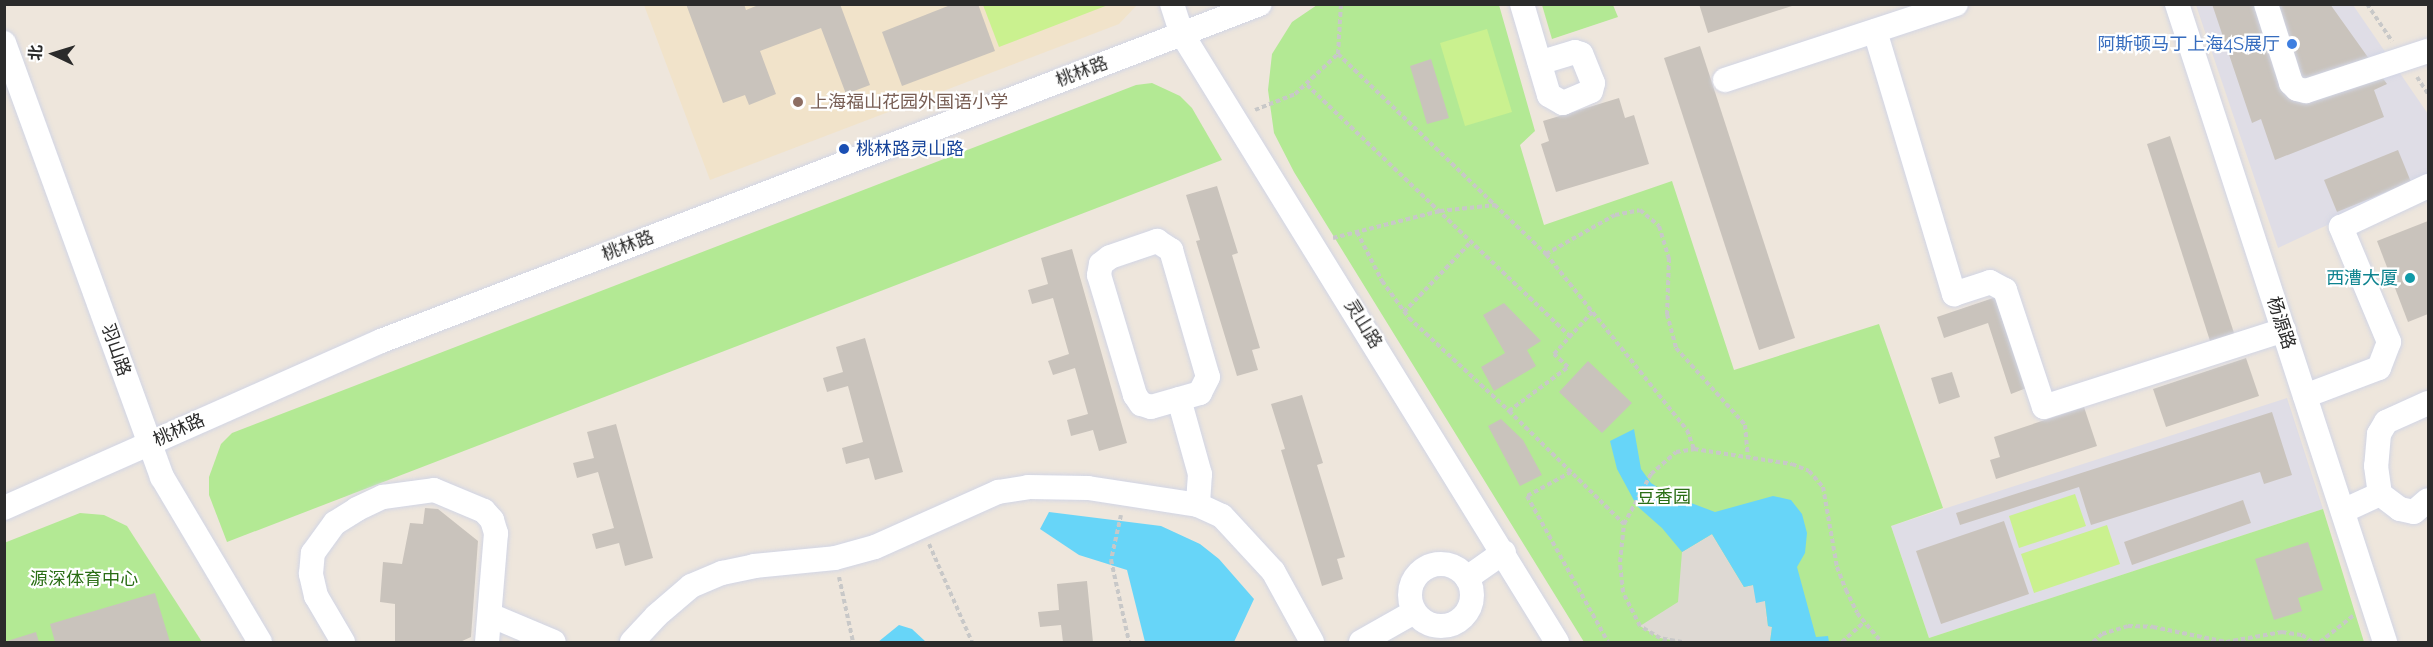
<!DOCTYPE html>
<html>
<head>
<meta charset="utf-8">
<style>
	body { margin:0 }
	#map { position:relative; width:2433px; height:647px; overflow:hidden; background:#eee6dc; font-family:Raleway,"Noto Sans SC",sans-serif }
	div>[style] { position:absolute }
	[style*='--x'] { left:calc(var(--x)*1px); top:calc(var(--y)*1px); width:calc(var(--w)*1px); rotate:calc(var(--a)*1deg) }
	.industrial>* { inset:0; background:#dfdde6 }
	.education>* { inset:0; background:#f1e3ca }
	.green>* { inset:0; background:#b3e994 }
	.pitch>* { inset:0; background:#caf18f }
	.plaza>* { inset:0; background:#ded9d3 }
	.water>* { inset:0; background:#67d5f8 }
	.building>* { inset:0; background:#c9c3bc }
	.path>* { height:4px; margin-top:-2px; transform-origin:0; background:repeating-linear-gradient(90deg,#c8c8c8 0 4.5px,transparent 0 7.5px) }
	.roads { filter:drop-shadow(0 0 2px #d1d5e5) drop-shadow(0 0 2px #d1d5e5) }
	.minor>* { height:24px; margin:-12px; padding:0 12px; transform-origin:12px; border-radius:12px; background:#fff }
	.minor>.ring { margin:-12px; padding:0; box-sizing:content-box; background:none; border:24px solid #fff; border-radius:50% }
	.dots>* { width:16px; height:16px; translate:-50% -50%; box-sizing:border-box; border:3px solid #fff; border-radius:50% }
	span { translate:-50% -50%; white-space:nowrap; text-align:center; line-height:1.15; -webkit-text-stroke:4.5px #fff; paint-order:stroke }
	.shop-label { font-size:18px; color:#366cbe }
	.right { translate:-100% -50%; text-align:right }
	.street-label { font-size:18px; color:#2b2b2b }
	.education-label { font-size:18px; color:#785e54 }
	.left { translate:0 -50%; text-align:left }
	.transit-label { font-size:18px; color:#164399 }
	.culture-label { font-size:18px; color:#0d838f }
	.park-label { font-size:18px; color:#2a6e15 }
	.frame { position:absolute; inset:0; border:6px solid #2b2b2b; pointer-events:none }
	.north { position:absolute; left:24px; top:24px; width:60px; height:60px; -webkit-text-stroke:4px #fff; paint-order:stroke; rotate:274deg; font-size:16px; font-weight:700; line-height:24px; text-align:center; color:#2b2b2b }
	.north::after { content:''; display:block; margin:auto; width:21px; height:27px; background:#2b2b2b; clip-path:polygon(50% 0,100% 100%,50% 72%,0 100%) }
</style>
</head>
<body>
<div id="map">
	<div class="industrial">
		<div style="clip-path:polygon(2196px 5px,2353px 5px,2428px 114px,2428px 178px,2278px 248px)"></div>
		<div style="clip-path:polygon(2287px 398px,2323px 509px,1929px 638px,1891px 526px)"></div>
	</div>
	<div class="education">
		<div style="clip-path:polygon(644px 5px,1137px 5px,1119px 24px,710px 180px)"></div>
	</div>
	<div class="green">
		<div style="clip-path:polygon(1317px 5px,1499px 5px,1535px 131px,1520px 145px,1544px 225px,1672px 181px,1734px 370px,1879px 324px,1943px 508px,1891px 526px,1929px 638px,2323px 509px,2364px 642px,1584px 642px,1294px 172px,1274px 133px,1268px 90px,1272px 54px,1292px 22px)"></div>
		<div style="clip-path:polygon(1542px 5px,1613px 5px,1618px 17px,1552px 39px)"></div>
		<div style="clip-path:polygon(1152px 83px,1180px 96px,1192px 108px,1222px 160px,227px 542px,209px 495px,209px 477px,221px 444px,232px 433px,1136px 85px)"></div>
		<div style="clip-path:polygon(80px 513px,104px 515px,127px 526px,202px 642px,5px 642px,4px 543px)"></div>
	</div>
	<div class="pitch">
		<div style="clip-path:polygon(983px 5px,1108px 5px,999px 47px)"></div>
		<div style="clip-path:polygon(1487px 29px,1512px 112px,1465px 126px,1440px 43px)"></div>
		<div style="clip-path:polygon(2075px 494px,2086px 526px,2019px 548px,2009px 516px)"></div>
		<div style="clip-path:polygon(2107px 525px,2120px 564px,2034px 593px,2021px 554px)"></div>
	</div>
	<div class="plaza">
		<div style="clip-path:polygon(1712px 534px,1744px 587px,1753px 585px,1765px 601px,1768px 626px,1772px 627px,1770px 642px,1682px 642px,1660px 638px,1640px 626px,1678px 602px,1682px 552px)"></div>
	</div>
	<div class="water">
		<div style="clip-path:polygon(1634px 429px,1641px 469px,1651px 483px,1670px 495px,1715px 512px,1773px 496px,1791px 500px,1802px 514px,1807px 533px,1805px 553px,1797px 567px,1816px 637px,1828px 636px,1829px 642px,1770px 642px,1772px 627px,1768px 626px,1765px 601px,1756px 603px,1753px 585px,1744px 587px,1712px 534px,1682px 552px,1662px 528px,1637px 506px,1617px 469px,1610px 441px)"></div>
		<div style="clip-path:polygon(1049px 512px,1161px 526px,1200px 544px,1219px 559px,1254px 599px,1234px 642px,1145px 642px,1127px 570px,1079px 555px,1040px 529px)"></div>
		<div style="clip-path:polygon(899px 625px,912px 629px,926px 642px,878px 642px)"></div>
	</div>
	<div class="building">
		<div style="clip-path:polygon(686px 4px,744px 4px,746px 10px,761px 4px,840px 4px,870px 85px,846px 94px,821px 28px,760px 51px,776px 94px,749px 105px,745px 95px,723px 103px)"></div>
		<div style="clip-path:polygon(953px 4px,978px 4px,995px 51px,902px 86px,882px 32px)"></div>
		<div style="clip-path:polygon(1699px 4px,1795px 4px,1795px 5px,1708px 33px)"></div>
		<div style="clip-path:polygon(2212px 4px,2330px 4px,2387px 84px,2374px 90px,2384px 117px,2275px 160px,2261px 119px,2252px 123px)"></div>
		<div style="clip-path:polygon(1700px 46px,1795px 338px,1759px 350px,1664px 58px)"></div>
		<div style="clip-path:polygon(1431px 59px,1449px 118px,1427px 124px,1410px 66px)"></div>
		<div style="clip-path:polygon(1619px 98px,1625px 118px,1634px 115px,1649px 164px,1556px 192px,1541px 144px,1549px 141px,1543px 121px)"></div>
		<div style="clip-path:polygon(2170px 136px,2235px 336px,2211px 344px,2147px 144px)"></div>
		<div style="clip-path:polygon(2398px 150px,2411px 182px,2337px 212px,2324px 180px)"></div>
		<div style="clip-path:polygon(1217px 186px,1238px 253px,1232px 255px,1260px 348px,1252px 350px,1258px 370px,1237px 376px,1196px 241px,1200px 240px,1186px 195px)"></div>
		<div style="clip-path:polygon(2428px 221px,2428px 314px,2408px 322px,2377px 241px)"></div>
		<div style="clip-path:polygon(1072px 249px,1127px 443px,1099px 451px,1093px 430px,1071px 436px,1067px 420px,1088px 414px,1075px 368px,1053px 375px,1048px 361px,1069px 354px,1053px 298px,1032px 304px,1028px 290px,1048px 284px,1041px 258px)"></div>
		<div style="clip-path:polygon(1999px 296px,2029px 387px,2011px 394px,1988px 323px,1944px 338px,1937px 317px)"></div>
		<div style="clip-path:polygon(1504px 303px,1541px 341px,1527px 350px,1536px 366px,1494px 391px,1481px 367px,1505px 353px,1483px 315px)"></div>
		<div style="clip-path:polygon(865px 338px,903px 472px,875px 480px,869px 458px,846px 464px,842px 448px,863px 442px,848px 386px,827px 392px,823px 378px,843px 372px,836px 347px)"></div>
		<div style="clip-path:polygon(2246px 358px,2259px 396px,2166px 427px,2153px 389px)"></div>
		<div style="clip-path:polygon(1588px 361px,1632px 403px,1602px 433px,1559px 392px)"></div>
		<div style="clip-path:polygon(1952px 372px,1960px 397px,1939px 404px,1931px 378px)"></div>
		<div style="clip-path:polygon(1302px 395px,1323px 463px,1317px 465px,1345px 557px,1337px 559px,1343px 579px,1322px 586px,1281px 450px,1285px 449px,1271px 404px)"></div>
		<div style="clip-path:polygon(2084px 407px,2097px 446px,1996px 479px,1990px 460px,2000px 457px,1994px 437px)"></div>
		<div style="clip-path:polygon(2272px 412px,2292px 475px,2264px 484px,2260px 472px,2091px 525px,2079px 487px,1960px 525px,1956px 513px)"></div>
		<div style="clip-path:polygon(1501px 419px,1523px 440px,1542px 475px,1520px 486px,1488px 426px)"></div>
		<div style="clip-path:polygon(616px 424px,653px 558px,625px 566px,619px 543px,596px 549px,592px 534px,614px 528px,598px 472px,577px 478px,573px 463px,594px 458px,587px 432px)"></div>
		<div style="clip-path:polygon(2243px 500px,2251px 523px,2132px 565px,2124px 542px)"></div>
		<div style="clip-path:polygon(425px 508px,438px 509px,478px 541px,471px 637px,460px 642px,395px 642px,395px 604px,380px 602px,383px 562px,402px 564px,410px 523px,423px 524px)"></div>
		<div style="clip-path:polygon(2004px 521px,2029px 594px,1941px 624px,1916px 551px)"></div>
		<div style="clip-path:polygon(2308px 542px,2323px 590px,2298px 598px,2302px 611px,2274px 620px,2255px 559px)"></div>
		<div style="clip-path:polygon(1087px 581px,1093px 642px,1063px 642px,1061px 625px,1040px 627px,1038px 612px,1059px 610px,1057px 584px)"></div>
		<div style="clip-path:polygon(155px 593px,170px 642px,55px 642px,50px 624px)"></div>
		<div style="clip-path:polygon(36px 632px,39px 642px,4px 642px)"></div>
	</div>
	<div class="path">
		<div style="--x:2367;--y:4;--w:45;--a:56"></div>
		<div style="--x:1338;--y:54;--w:289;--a:43.9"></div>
		<div style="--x:1546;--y:254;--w:226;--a:51.3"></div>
		<div style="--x:1687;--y:430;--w:20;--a:70"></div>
		<div style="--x:2417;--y:77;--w:20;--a:57"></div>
		<div style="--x:1307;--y:85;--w:364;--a:43.7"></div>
		<div style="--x:1255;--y:110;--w:43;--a:-21.8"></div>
		<div style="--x:1295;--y:94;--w:59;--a:-42.9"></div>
		<div style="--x:1338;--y:54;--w:50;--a:-86.6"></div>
		<div style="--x:1357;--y:232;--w:55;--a:63"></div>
		<div style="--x:1382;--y:281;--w:46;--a:53.9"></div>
		<div style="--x:1409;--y:318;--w:137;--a:42.9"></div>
		<div style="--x:1509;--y:411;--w:74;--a:-36.7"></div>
		<div style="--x:1568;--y:367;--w:19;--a:-137"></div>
		<div style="--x:1554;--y:354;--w:58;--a:-47.8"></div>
		<div style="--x:1333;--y:238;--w:110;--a:-14.2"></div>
		<div style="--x:1440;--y:211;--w:56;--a:-6.1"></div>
		<div style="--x:1546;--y:254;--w:79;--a:-29.5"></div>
		<div style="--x:1615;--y:215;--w:25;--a:-11"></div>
		<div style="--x:1640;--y:210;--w:25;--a:40"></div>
		<div style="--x:1659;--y:226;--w:34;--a:73"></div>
		<div style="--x:1669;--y:258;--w:56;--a:92"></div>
		<div style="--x:1667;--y:314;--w:35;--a:75"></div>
		<div style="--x:1676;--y:348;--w:103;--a:48.1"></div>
		<div style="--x:1745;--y:425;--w:32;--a:85"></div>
		<div style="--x:1404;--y:312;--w:97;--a:-46.3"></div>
		<div style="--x:1509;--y:411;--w:161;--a:44.5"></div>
		<div style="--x:1571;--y:472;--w:50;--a:151.4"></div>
		<div style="--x:1527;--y:496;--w:167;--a:61"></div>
		<div style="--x:1121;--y:515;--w:46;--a:102.5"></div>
		<div style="--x:1111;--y:560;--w:84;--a:77.6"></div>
		<div style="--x:929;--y:544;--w:107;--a:66.3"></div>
		<div style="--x:839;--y:577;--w:66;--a:77.8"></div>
		<div style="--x:1682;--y:642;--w:22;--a:-170"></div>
		<div style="--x:1660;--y:638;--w:23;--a:-149"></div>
		<div style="--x:1640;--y:626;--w:38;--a:-117"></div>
		<div style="--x:1623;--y:592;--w:30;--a:-96"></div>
		<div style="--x:1620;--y:562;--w:38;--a:-84"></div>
		<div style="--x:1624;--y:524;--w:57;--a:-61.6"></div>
		<div style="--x:1651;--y:474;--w:33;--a:-41"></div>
		<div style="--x:1676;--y:452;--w:18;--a:-9"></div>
		<div style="--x:1694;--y:449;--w:99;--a:8.7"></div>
		<div style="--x:1792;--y:464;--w:18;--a:22"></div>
		<div style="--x:1809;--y:471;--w:21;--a:49"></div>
		<div style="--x:1823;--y:487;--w:81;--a:80.1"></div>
		<div style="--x:1837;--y:567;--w:25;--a:69"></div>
		<div style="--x:1846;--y:590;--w:25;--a:64"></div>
		<div style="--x:1857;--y:613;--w:38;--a:50"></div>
		<div style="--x:1842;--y:642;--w:30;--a:-42"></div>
		<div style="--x:2093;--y:642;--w:12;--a:-42"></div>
		<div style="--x:2102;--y:634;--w:27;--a:-17"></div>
		<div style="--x:2128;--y:626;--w:25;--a:2"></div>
		<div style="--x:2153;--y:627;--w:75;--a:11.6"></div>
		<div style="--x:2226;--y:642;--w:57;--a:-10.1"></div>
		<div style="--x:2282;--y:632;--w:20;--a:9"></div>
		<div style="--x:2302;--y:635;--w:12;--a:35"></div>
		<div style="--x:2320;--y:642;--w:43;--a:-38.5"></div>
	</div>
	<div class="roads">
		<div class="minor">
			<div style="--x:1172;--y:4;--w:32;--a:72"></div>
			<div style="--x:1182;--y:34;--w:714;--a:58.33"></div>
			<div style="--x:1522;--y:4;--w:95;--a:73.5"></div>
			<div style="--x:1549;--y:95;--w:16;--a:30"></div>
			<div style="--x:1563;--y:103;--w:30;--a:-23"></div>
			<div style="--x:1591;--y:91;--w:8;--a:-76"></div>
			<div style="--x:1593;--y:83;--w:31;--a:-112"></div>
			<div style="--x:1581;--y:54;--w:6;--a:-162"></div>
			<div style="--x:1575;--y:52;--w:37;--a:163"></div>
			<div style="--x:2177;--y:4;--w:671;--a:71.94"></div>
			<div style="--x:2266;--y:4;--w:83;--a:72.4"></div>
			<div style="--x:2291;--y:83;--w:8;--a:45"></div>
			<div style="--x:2297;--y:89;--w:9;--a:13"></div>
			<div style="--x:2306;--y:91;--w:128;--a:-18.2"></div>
			<div style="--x:1875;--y:31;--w:275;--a:73.3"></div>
			<div style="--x:1954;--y:294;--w:38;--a:-18"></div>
			<div style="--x:1990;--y:282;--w:17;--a:28"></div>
			<div style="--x:2005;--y:290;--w:123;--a:71.6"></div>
			<div style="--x:2044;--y:407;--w:252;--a:-17.8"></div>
			<div style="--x:4;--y:43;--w:462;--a:70"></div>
			<div style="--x:162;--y:477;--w:192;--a:59.3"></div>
			<div style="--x:1725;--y:80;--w:243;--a:-18.2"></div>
			<div style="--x:1157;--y:241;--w:17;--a:33"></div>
			<div style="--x:1171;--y:250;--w:132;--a:73.8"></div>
			<div style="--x:1208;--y:377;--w:18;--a:117"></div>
			<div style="--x:1200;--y:393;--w:51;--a:164.1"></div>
			<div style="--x:1151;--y:407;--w:10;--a:-163"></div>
			<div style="--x:1141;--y:404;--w:11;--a:-124"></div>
			<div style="--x:1135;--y:395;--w:125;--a:-106.7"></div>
			<div style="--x:1099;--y:275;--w:11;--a:-80"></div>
			<div style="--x:1101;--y:264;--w:11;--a:-38"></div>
			<div style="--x:1110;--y:257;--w:50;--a:-18.8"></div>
			<div style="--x:2305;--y:396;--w:79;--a:-20.7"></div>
			<div style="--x:2379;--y:368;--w:28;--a:-69"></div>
			<div style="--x:2389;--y:342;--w:125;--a:-112.7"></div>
			<div style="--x:2341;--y:227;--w:96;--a:-25.2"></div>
			<div style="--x:1179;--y:399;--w:78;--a:74.4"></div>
			<div style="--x:1200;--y:474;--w:31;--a:94"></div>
			<div style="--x:2428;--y:403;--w:46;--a:155.7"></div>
			<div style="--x:2386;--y:422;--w:14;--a:120"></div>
			<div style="--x:2379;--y:434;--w:32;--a:95"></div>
			<div style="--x:2376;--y:466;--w:28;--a:82"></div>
			<div style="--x:2380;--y:494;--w:25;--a:37"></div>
			<div style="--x:2400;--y:509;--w:14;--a:12"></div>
			<div style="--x:2414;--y:512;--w:18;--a:-41"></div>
			<div style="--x:4;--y:508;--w:412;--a:-23.9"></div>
			<div style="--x:381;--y:341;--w:941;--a:-20.98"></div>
			<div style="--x:2343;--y:511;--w:41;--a:-24.7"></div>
			<div class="ring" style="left:1410px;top:564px;width:38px;height:38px"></div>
			<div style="--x:1467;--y:578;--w:45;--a:-35.1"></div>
			<div style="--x:490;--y:615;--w:69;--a:22.9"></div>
			<div style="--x:343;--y:642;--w:53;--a:-120.4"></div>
			<div style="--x:316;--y:596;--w:23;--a:-103"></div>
			<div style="--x:311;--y:574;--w:21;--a:-85"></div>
			<div style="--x:313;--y:553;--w:37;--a:-54"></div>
			<div style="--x:335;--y:523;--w:26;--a:-32"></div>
			<div style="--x:357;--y:509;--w:29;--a:-25"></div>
			<div style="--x:383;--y:497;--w:51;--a:-7.8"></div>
			<div style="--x:434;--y:490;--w:54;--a:22.8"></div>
			<div style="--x:484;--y:511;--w:12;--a:48"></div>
			<div style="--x:492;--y:520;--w:14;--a:73"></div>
			<div style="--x:496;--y:533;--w:109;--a:94.7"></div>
			<div style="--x:632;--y:642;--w:35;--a:-47"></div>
			<div style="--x:656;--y:616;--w:46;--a:-40.6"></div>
			<div style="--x:691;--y:586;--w:34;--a:-23"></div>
			<div style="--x:722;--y:573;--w:33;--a:-12"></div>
			<div style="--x:754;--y:566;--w:81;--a:-5.6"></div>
			<div style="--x:835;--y:558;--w:41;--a:-15.4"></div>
			<div style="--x:875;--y:547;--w:135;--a:-24.1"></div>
			<div style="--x:998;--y:492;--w:30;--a:-9"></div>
			<div style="--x:1028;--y:487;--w:60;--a:1"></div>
			<div style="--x:1088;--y:488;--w:111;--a:8.8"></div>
			<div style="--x:1198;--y:505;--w:26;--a:25"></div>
			<div style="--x:1222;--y:516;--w:75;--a:47.2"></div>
			<div style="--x:1273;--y:571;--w:81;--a:61.2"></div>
			<div style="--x:1361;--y:642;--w:61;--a:-29.5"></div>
		</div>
	</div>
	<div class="dots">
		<div style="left:2292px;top:44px;background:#3f7fe0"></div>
		<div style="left:798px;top:102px;background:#8d6e63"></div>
		<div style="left:844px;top:149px;background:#1a4fb4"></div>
		<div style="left:2410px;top:278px;background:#0f9aa8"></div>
	</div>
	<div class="shop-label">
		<span class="right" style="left:2280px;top:44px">阿斯顿马丁上海4S展厅</span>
	</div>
	<div class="street-label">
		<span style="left:1082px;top:72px;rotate:-21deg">桃林路</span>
		<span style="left:628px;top:246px;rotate:-21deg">桃林路</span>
		<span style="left:2281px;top:323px;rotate:72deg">杨源路</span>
		<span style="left:1363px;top:324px;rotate:58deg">灵山路</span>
		<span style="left:116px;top:350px;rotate:71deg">羽山路</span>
		<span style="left:179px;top:430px;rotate:-24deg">桃林路</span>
	</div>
	<div class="education-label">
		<span class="left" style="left:810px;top:102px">上海福山花园外国语小学</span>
	</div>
	<div class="transit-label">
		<span class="left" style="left:856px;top:149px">桃林路灵山路</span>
	</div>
	<div class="culture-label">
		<span class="right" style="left:2398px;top:278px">西漕大厦</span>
	</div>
	<div class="park-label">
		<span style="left:1664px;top:497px">豆香园</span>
		<span style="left:84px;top:579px">源深体育中心</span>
	</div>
	<div class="frame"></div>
	<div class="north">北</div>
</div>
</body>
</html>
